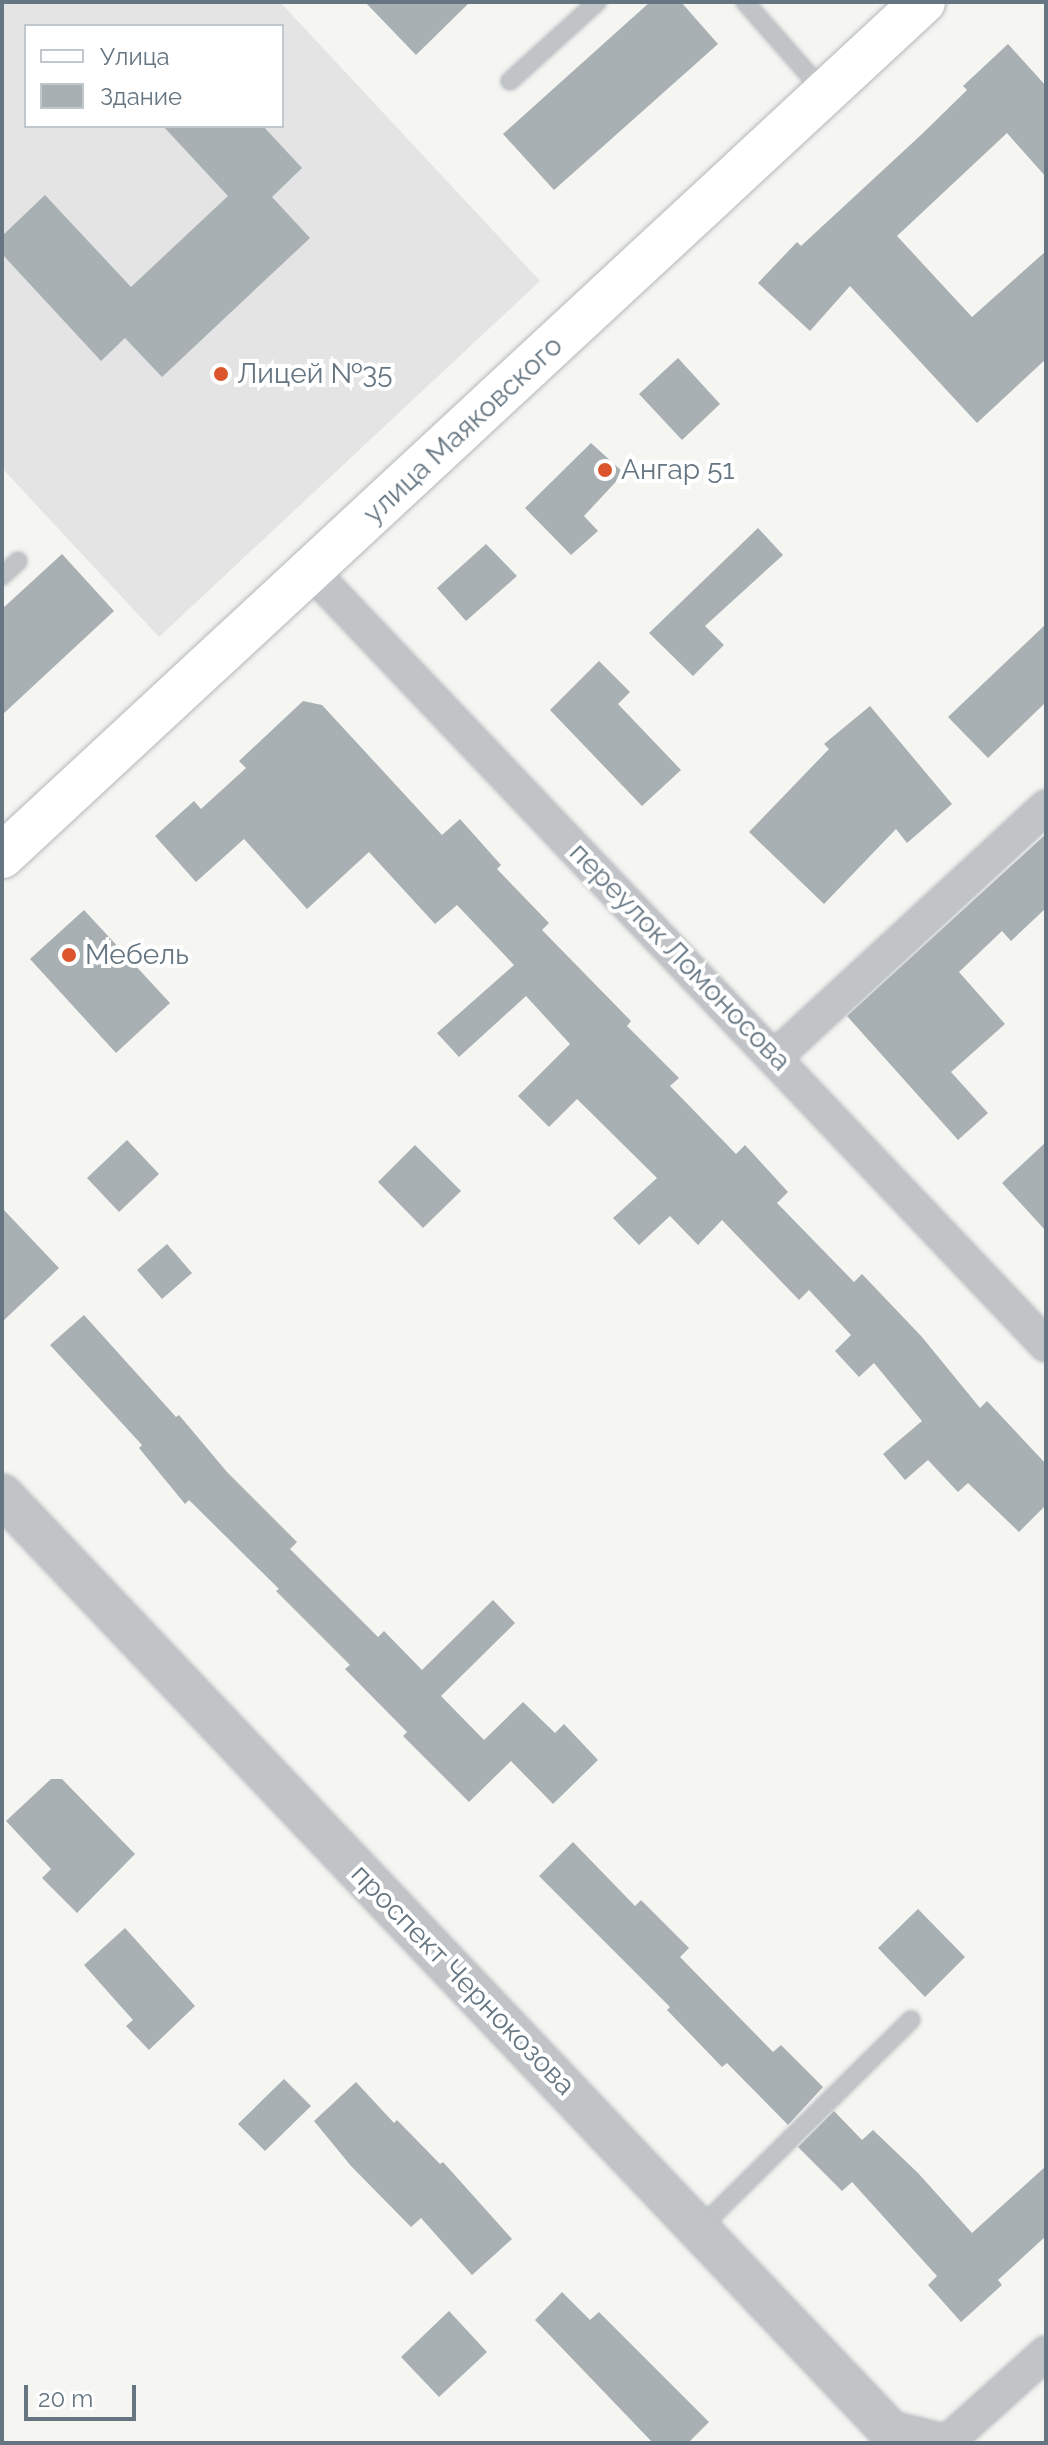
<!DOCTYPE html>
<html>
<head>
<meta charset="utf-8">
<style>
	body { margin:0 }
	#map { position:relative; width:1048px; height:2445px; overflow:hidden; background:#f5f5f2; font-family:Raleway,sans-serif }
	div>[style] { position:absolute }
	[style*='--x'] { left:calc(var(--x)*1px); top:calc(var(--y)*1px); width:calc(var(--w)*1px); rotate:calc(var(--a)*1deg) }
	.built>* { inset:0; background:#e3e4e3 }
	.building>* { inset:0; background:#a8b0b4 }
	.roads { filter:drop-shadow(0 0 2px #b3b8bb) drop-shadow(0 0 2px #b3b8bb) }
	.service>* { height:16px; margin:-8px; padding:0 8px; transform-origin:8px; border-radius:8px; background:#c0c4c7 }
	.minor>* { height:32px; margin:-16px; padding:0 16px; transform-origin:16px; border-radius:16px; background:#c0c4c7 }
	.tertiary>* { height:40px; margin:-20px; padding:0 20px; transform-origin:20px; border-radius:20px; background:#c0c4c7 }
	.primary>* { height:44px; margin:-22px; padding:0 22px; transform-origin:22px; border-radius:22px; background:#fff }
	.dots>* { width:22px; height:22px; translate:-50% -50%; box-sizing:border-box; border:4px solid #fff; border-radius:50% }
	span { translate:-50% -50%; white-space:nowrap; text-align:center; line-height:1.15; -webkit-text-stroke:8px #fff; paint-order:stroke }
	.poi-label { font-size:28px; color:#657581 }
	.left { translate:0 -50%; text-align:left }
	.street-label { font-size:28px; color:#657581 }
	.frame { position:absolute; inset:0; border:4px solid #657581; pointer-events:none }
	.legend { position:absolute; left:24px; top:24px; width:260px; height:104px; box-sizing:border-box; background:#fff; border:2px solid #c1c8cd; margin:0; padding:10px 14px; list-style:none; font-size:24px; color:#657581 }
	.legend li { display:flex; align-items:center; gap:16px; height:40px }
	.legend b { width:40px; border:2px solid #c1c8cd }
	.scale { position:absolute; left:24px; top:2385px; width:112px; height:36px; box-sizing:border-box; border:4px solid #657581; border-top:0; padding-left:10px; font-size:24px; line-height:28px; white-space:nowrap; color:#657581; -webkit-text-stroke:6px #fff; paint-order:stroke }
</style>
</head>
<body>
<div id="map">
	<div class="built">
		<div style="clip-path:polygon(evenodd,2px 2px,280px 2px,540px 281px,159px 637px,2px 468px,2px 2px,26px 26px,282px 26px,282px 126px,26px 126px,26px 26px)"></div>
	</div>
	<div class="building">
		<div style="clip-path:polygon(365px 2px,470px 2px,416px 55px)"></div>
		<div style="clip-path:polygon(650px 2px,681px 2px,718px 44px,554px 190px,503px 134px)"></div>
		<div style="clip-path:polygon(1008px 44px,1046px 86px,1046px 177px,1007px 133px,897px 236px,972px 317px,1046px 251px,1046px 359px,977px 423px,850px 286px,810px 331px,758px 283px,797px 242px,801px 246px,922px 134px,967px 90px,963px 86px)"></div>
		<div style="clip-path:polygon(163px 126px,263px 126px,302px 168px,272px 197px,310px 238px,162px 377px,125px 338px,101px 361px,2px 254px,2px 236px,45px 195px,131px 287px,228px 196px)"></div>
		<div style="clip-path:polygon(678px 358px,720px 404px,682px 440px,639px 394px)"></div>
		<div style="clip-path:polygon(591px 443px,624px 473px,584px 516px,598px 531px,571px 555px,525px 508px)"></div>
		<div style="clip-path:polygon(758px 528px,783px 555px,705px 626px,724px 645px,693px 676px,649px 633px)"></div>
		<div style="clip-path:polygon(486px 544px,517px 576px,466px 621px,437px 588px)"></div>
		<div style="clip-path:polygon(62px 554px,114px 611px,2px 715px,2px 609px)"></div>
		<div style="clip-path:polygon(1046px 624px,1046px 702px,988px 758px,948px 717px)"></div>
		<div style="clip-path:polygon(599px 661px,630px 692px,618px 704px,681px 770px,642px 806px,550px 710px)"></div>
		<div style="clip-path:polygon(303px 701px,322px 705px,442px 835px,460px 819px,501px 865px,497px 869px,549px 923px,542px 930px,631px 1021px,627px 1026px,679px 1078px,670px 1086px,736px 1154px,745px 1145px,788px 1192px,777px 1203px,854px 1282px,862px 1274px,922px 1337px,980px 1408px,987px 1401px,1046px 1464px,1046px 1505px,1019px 1532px,968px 1483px,958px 1492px,928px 1460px,905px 1480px,883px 1454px,922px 1421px,874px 1363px,859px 1377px,835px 1351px,851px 1335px,809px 1290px,799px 1300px,722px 1220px,698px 1245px,670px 1216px,639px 1245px,613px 1218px,657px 1178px,577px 1099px,549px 1127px,518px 1096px,570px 1044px,526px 996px,459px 1057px,437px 1033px,514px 965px,457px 905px,435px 924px,369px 852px,307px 909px,244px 839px,196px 882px,155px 836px,194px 801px,201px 809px,246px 768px,239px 761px)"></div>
		<div style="clip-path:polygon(870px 706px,952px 804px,907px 843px,896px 829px,824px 904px,749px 832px,829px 749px,824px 744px)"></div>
		<div style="clip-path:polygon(1046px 834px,1046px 908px,1011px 941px,1002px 931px,959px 972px,1005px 1024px,951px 1072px,988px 1113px,958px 1140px,847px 1016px)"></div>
		<div style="clip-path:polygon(84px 910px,170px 1003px,116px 1053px,30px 959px)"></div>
		<div style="clip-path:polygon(127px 1140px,159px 1174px,119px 1212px,87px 1178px)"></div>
		<div style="clip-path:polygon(1046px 1142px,1046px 1231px,1002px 1183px)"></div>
		<div style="clip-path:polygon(415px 1145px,461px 1191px,423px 1228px,378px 1182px)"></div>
		<div style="clip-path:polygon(2px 1208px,59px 1268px,2px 1322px)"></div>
		<div style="clip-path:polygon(167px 1244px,192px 1273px,162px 1299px,137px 1270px)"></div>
		<div style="clip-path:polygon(84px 1315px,176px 1417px,179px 1415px,227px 1472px,297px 1542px,290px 1549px,378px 1637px,384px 1631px,422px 1670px,493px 1600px,515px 1623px,441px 1696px,484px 1740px,523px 1702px,555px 1733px,564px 1724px,598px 1760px,553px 1804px,511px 1761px,469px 1802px,403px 1736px,407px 1732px,345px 1669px,350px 1665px,276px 1591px,279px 1589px,189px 1500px,185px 1504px,139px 1448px,142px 1445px,50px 1345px)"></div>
		<div style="clip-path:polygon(51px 1779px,62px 1779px,135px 1854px,77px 1913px,42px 1878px,51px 1869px,6px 1821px)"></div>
		<div style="clip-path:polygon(573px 1842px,635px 1906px,641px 1900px,689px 1948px,680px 1957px,773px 2052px,781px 2045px,823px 2087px,788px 2125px,727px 2063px,722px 2067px,667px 2010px,670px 2007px,539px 1876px)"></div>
		<div style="clip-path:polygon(918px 1909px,965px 1957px,925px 1997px,878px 1948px)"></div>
		<div style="clip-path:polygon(125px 1928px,195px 2006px,149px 2050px,126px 2026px,133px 2020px,84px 1965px)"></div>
		<div style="clip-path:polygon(284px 2079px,311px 2106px,265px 2151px,238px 2124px)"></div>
		<div style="clip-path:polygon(356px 2082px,394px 2123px,397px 2120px,440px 2164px,443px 2162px,512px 2239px,472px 2275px,421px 2218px,411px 2227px,351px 2166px,314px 2121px)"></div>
		<div style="clip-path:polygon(834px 2111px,862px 2140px,873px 2130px,918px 2173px,972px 2233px,1046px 2166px,1046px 2236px,998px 2280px,1002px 2285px,961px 2322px,928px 2285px,937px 2276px,852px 2182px,842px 2191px,798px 2147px)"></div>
		<div style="clip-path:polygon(562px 2292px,590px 2320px,599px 2312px,709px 2422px,688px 2443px,653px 2443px,535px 2320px)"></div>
		<div style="clip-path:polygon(449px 2311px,487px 2352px,439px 2397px,401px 2357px)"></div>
	</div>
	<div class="roads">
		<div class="service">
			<div style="--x:745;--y:2;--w:120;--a:48.7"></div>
			<div style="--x:510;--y:81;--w:118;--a:-42.2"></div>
			<div style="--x:2;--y:576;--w:22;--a:-43"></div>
			<div style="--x:699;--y:2229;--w:298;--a:-44.6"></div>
		</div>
		<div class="minor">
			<div style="--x:311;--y:571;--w:1067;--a:46.48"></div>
			<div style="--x:775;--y:1057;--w:369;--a:-42.7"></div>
			<div style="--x:946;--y:2443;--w:135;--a:-42"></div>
		</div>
		<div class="tertiary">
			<div style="--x:2;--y:1495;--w:1292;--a:46.51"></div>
			<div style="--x:891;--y:2432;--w:46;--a:13.7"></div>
		</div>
		<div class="primary">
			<div style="--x:2;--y:856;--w:1256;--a:-42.84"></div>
		</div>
	</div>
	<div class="dots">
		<div style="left:221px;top:374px;background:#db562c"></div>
		<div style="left:605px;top:470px;background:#db562c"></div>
		<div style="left:69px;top:955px;background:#db562c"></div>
	</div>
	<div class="poi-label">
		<span class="left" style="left:237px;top:374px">Лицей №35</span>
		<span class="left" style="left:621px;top:470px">Ангар 51</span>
		<span class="left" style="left:85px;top:955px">Мебель</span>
	</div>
	<div class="street-label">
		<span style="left:463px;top:430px;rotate:-43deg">улица Маяковского</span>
		<span style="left:680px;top:957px;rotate:46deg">переулок Ломоносова</span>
		<span style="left:463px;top:1980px;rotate:46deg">проспект Чернокозова</span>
	</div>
	<div class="frame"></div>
	<ul class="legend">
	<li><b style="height:10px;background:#fff"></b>Улица</li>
	<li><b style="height:22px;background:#a8b0b4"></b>Здание</li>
	</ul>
	<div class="scale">20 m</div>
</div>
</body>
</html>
